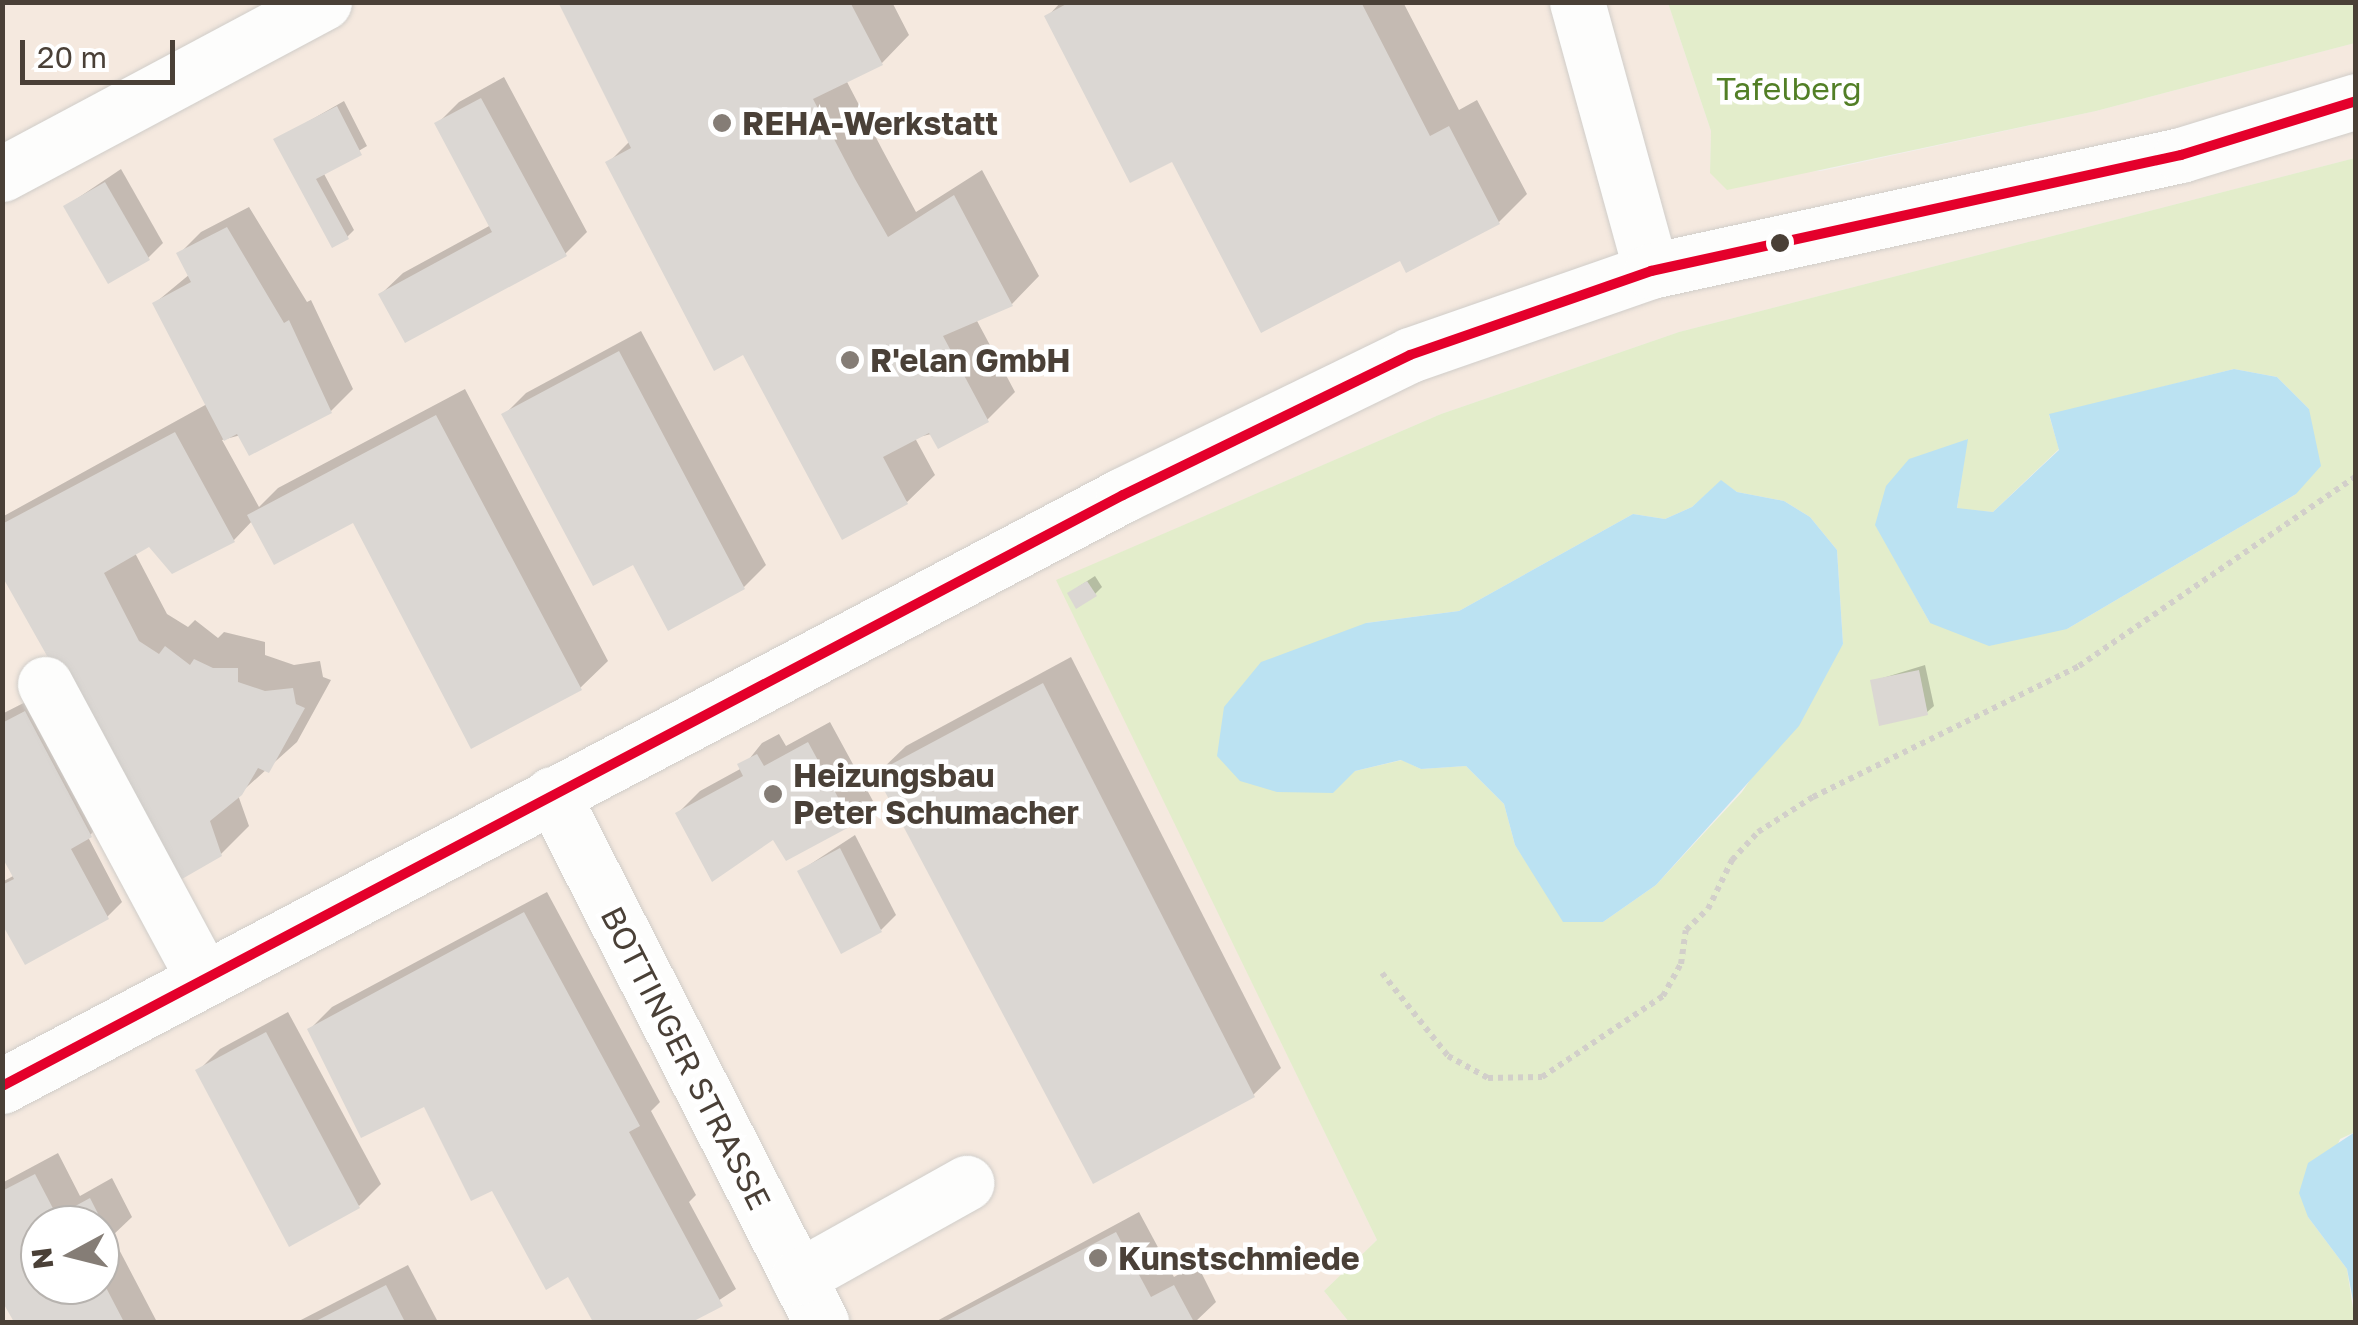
<!DOCTYPE html>
<html>
<head>
<meta charset="utf-8">
<style>
	body { margin:0 }
	#map { position:relative; width:2358px; height:1325px; overflow:hidden; background:#f2efec; font-family:"Golos Text",sans-serif }
	div>[style] { position:absolute }
	[style*='--x'] { left:calc(var(--x)*1px); top:calc(var(--y)*1px); width:calc(var(--w)*1px); rotate:calc(var(--a)*1deg) }
	.commercial>* { inset:0; background:#f5e9df }
	.green>* { inset:0; background:#e3edcb }
	.water>* { inset:0; background:#bbe2f2 }
	.shadow>* { inset:0; background:#0003 }
	.building>* { inset:0; background:#dbd7d3 }
	.path>* { height:6px; margin-top:-3px; transform-origin:0; background:repeating-linear-gradient(90deg,#d2cfca 0 5px,transparent 0 10px) }
	.roads { filter:drop-shadow(0 0 2px #d0cdc9) drop-shadow(0 0 2px #d0cdc9) }
	.minor>* { height:55px; margin:-27.5px; padding:0 27.5px; transform-origin:27.5px; border-radius:27.5px; background:#fdfdfc }
	.bus-1>* { height:10px; margin:-5px; padding:0 5px; transform-origin:5px; border-radius:5px; background:#e4002b }
	.dots>* { width:28px; height:28px; translate:-50% -50%; box-sizing:border-box; border:5px solid #fff; border-radius:50% }
	span { translate:-50% -50%; white-space:nowrap; text-align:center; line-height:1.15; -webkit-text-stroke:9px #fff; paint-order:stroke }
	.park-label { font-size:32px; color:#527f26 }
	.poi-label { font-size:32px; color:#4a4037; font-weight:700 }
	.left { translate:0 -50%; text-align:left }
	.street-label { font-size:32px; color:#4a4037 }
	.frame { position:absolute; inset:0; border:5px solid #4a4037; pointer-events:none }
	.north { position:absolute; left:20px; top:1205px; width:100px; height:100px; box-sizing:border-box; background:#fff; border:2px solid #b7b3af; border-radius:50%; rotate:263deg; font-size:28px; font-weight:700; line-height:40px; text-align:center; color:#4a4037 }
	.north::after { content:''; display:block; margin:auto; width:35px; height:45px; background:#857d76; clip-path:polygon(50% 0,100% 100%,50% 72%,0 100%) }
	.scale { position:absolute; left:20px; top:40px; width:155px; height:45px; box-sizing:border-box; border:5px solid #4a4037; border-top:0; padding-left:12px; font-size:30px; line-height:35px; white-space:nowrap; color:#4a4037; -webkit-text-stroke:8px #fff; paint-order:stroke }
</style>
</head>
<body>
<div id="map">
	<div class="commercial">
		<div style="clip-path:polygon(evenodd,3px 3px,1668px 3px,1711px 131px,1710px 173px,1821px 171px,2096px 111px,2355px 43px,2355px 158px,1679px 332px,1441px 414px,1057px 580px,1377px 1240px,1324px 1291px,1349px 1322px,3px 1322px,3px 3px,40px 1225px,100px 1225px,100px 1285px,40px 1285px,40px 1225px)"></div>
	</div>
	<div class="green">
		<div style="clip-path:polygon(1668px 3px,2355px 3px,2355px 43px,2096px 111px,1727px 190px,1710px 173px,1711px 131px)"></div>
		<div style="clip-path:polygon(evenodd,2355px 158px,2355px 1132px,2340px 1139px,2308px 1217px,2347px 1269px,2355px 1322px,1349px 1322px,1324px 1291px,1377px 1240px,1056px 580px,1441px 414px,1679px 332px,2355px 158px,2234px 369px,2277px 377px,2309px 409px,2296px 494px,2067px 629px,1930px 623px,1876px 525px,1967px 439px,1957px 509px,1993px 512px,2059px 449px,2049px 415px,2234px 369px,2355px 158px,1721px 481px,1737px 492px,1784px 501px,1810px 517px,1837px 550px,1843px 644px,1742px 792px,1656px 885px,1603px 922px,1530px 868px,1515px 845px,1504px 804px,1466px 766px,1421px 769px,1402px 760px,1355px 771px,1366px 623px,1459px 611px,1633px 514px,1665px 519px,1692px 507px,1721px 481px)"></div>
	</div>
	<div class="water">
		<div style="clip-path:polygon(2234px 369px,2277px 377px,2309px 409px,2321px 466px,2296px 494px,2067px 629px,1989px 646px,1930px 623px,1875px 525px,1886px 486px,1909px 459px,1968px 439px,1957px 508px,1993px 512px,2059px 450px,2049px 414px)"></div>
		<div style="clip-path:polygon(1721px 480px,1737px 492px,1784px 501px,1810px 517px,1837px 550px,1843px 644px,1799px 726px,1656px 885px,1603px 922px,1563px 922px,1515px 845px,1504px 804px,1466px 766px,1421px 769px,1401px 760px,1355px 771px,1333px 793px,1277px 792px,1240px 781px,1217px 756px,1224px 707px,1261px 662px,1366px 623px,1459px 611px,1633px 514px,1665px 519px,1692px 507px)"></div>
		<div style="clip-path:polygon(2355px 1132px,2355px 1311px,2347px 1269px,2308px 1217px,2299px 1193px,2308px 1163px)"></div>
	</div>
	<div class="shadow">
		<div style="clip-path:polygon(560px 2px,892px 2px,909px 35px,882px 63px,846px 80px,883px 151px,916px 212px,982px 170px,1039px 276px,1012px 304px,976px 319px,1015px 392px,987px 420px,915px 438px,935px 475px,907px 502px,744px 352px,608px 163px,630px 141px)"></div>
		<div style="clip-path:polygon(1061px 2px,1403px 2px,1459px 110px,1477px 100px,1527px 194px,1499px 222px,1407px 269px,1402px 257px,1173px 158px,1047px 17px)"></div>
		<div style="clip-path:polygon(504px 77px,587px 232px,565px 254px,381px 294px,403px 273px,491px 225px,437px 124px,459px 102px)"></div>
		<div style="clip-path:polygon(344px 101px,367px 146px,323px 172px,354px 230px,347px 237px,276px 140px)"></div>
		<div style="clip-path:polygon(121px 169px,163px 243px,148px 258px,66px 206px)"></div>
		<div style="clip-path:polygon(249px 207px,307px 302px,311px 300px,353px 389px,331px 411px,222px 440px,259px 507px,278px 488px,465px 389px,608px 661px,580px 688px,354px 520px,253px 520px,234px 540px,150px 544px,135px 553px,167px 614px,188px 627px,195px 620px,218px 638px,224px 632px,265px 642px,265px 655px,294px 665px,320px 661px,323px 677px,331px 680px,297px 742px,238px 795px,249px 826px,221px 854px,97px 738px,2px 569px,2px 517px,207px 404px,155px 303px,190px 274px,179px 254px,201px 232px)"></div>
		<div style="clip-path:polygon(641px 331px,766px 565px,744px 587px,634px 562px,504px 415px,526px 393px)"></div>
		<div style="clip-path:polygon(1095px 576px,1102px 587px,1095px 594px,1078px 587px)"></div>
		<div style="clip-path:polygon(1071px 657px,1281px 1068px,1253px 1095px,878px 773px,906px 746px)"></div>
		<div style="clip-path:polygon(1925px 665px,1934px 706px,1926px 713px,1873px 681px)"></div>
		<div style="clip-path:polygon(47px 691px,112px 813px,88px 837px,122px 902px,107px 917px,2px 919px,2px 882px,15px 875px,2px 851px,2px 714px)"></div>
		<div style="clip-path:polygon(830px 722px,873px 801px,851px 823px,774px 836px,678px 813px,700px 791px,742px 768px,762px 743px,779px 734px,786px 746px)"></div>
		<div style="clip-path:polygon(855px 835px,896px 915px,881px 930px,800px 871px)"></div>
		<div style="clip-path:polygon(547px 892px,660px 1102px,651px 1111px,696px 1195px,689px 1202px,736px 1289px,686px 1322px,596px 1322px,570px 1274px,425px 1103px,310px 1029px,332px 1007px)"></div>
		<div style="clip-path:polygon(288px 1012px,381px 1184px,359px 1206px,198px 1071px,220px 1049px)"></div>
		<div style="clip-path:polygon(evenodd,58px 1153px,80px 1196px,112px 1178px,132px 1217px,112px 1236px,157px 1322px,17px 1322px,2px 1296px,2px 1183px,58px 1153px,40px 1225px,100px 1225px,100px 1285px,40px 1285px,40px 1225px)"></div>
		<div style="clip-path:polygon(1139px 1212px,1174px 1277px,1197px 1264px,1216px 1302px,1195px 1322px,935px 1322px)"></div>
		<div style="clip-path:polygon(408px 1265px,438px 1322px,297px 1322px)"></div>
	</div>
	<div class="building">
		<div style="clip-path:polygon(558px 2px,850px 2px,883px 65px,813px 99px,855px 179px,888px 237px,954px 195px,1013px 306px,943px 336px,989px 422px,938px 449px,929px 433px,883px 457px,908px 504px,842px 540px,743px 355px,714px 371px,605px 162px,631px 148px)"></div>
		<div style="clip-path:polygon(1070px 2px,1361px 2px,1430px 136px,1449px 126px,1500px 224px,1406px 273px,1400px 261px,1261px 333px,1172px 162px,1130px 183px,1044px 16px)"></div>
		<div style="clip-path:polygon(481px 98px,567px 256px,405px 343px,378px 294px,492px 232px,434px 123px)"></div>
		<div style="clip-path:polygon(337px 106px,362px 155px,316px 179px,349px 239px,332px 248px,273px 139px)"></div>
		<div style="clip-path:polygon(105px 182px,150px 260px,108px 284px,63px 206px)"></div>
		<div style="clip-path:polygon(227px 227px,284px 323px,289px 320px,332px 413px,249px 456px,237px 434px,224px 441px,152px 303px,191px 282px,176px 253px)"></div>
		<div style="clip-path:polygon(619px 351px,745px 589px,668px 631px,633px 565px,593px 586px,501px 414px)"></div>
		<div style="clip-path:polygon(436px 415px,582px 690px,471px 749px,353px 523px,274px 565px,247px 515px)"></div>
		<div style="clip-path:polygon(175px 432px,235px 542px,172px 574px,149px 547px,104px 573px,139px 641px,159px 654px,165px 646px,190px 665px,194px 659px,213px 668px,238px 668px,238px 682px,265px 691px,293px 688px,296px 704px,305px 708px,269px 773px,258px 768px,242px 795px,210px 821px,222px 856px,175px 883px,2px 576px,2px 524px)"></div>
		<div style="clip-path:polygon(1087px 581px,1097px 596px,1076px 609px,1067px 593px)"></div>
		<div style="clip-path:polygon(1919px 670px,1928px 715px,1879px 726px,1870px 680px)"></div>
		<div style="clip-path:polygon(1043px 683px,1255px 1097px,1093px 1184px,875px 773px)"></div>
		<div style="clip-path:polygon(25px 711px,92px 837px,71px 849px,109px 919px,25px 965px,2px 924px,2px 885px,14px 879px,2px 857px,2px 723px)"></div>
		<div style="clip-path:polygon(808px 742px,853px 825px,786px 861px,773px 840px,712px 882px,675px 813px,743px 776px,737px 764px,757px 754px,764px 766px)"></div>
		<div style="clip-path:polygon(840px 848px,882px 932px,841px 954px,797px 871px)"></div>
		<div style="clip-path:polygon(524px 912px,640px 1126px,629px 1132px,723px 1306px,692px 1322px,593px 1322px,568px 1277px,546px 1290px,492px 1191px,471px 1201px,424px 1107px,361px 1138px,307px 1029px)"></div>
		<div style="clip-path:polygon(266px 1032px,360px 1208px,289px 1247px,195px 1070px)"></div>
		<div style="clip-path:polygon(35px 1174px,57px 1216px,90px 1198px,112px 1241px,100px 1247px,100px 1225px,40px 1225px,40px 1285px,100px 1285px,100px 1276px,124px 1322px,14px 1322px,2px 1301px,2px 1191px)"></div>
		<div style="clip-path:polygon(1116px 1232px,1151px 1297px,1174px 1285px,1194px 1322px,944px 1322px)"></div>
		<div style="clip-path:polygon(386px 1285px,405px 1322px,314px 1322px)"></div>
	</div>
	<div class="path">
		<div style="--x:1382;--y:973;--w:106;--a:51.5"></div>
		<div style="--x:1448;--y:1056;--w:46;--a:28.8"></div>
		<div style="--x:1488;--y:1078;--w:54;--a:-1.1"></div>
		<div style="--x:1542;--y:1077;--w:146;--a:-33.8"></div>
		<div style="--x:1663;--y:996;--w:37;--a:-61"></div>
		<div style="--x:1681;--y:964;--w:34;--a:-82"></div>
		<div style="--x:1686;--y:930;--w:30;--a:-44"></div>
		<div style="--x:1708;--y:909;--w:55;--a:-63.9"></div>
		<div style="--x:1732;--y:860;--w:38;--a:-47"></div>
		<div style="--x:1758;--y:832;--w:65;--a:-32.5"></div>
		<div style="--x:1813;--y:797;--w:297;--a:-26.2"></div>
		<div style="--x:2079;--y:666;--w:336;--a:-34.4"></div>
	</div>
	<div class="roads">
		<div class="minor">
			<div style="--x:1577;--y:2;--w:279;--a:74.6"></div>
			<div style="--x:2;--y:174;--w:365;--a:-28.1"></div>
			<div style="--x:45;--y:684;--w:335;--a:61.7"></div>
			<div style="--x:552;--y:794;--w:593;--a:63"></div>
			<div style="--x:2;--y:1086;--w:1267;--a:-27.8"></div>
			<div style="--x:1123;--y:495;--w:319;--a:-26"></div>
			<div style="--x:1410;--y:355;--w:255;--a:-19.2"></div>
			<div style="--x:1651;--y:271;--w:543;--a:-12.35"></div>
			<div style="--x:2181;--y:155;--w:183;--a:-17.1"></div>
			<div style="--x:798;--y:1277;--w:193;--a:-29.2"></div>
		</div>
	</div>
	<div class="bus-1">
		<div style="--x:2;--y:1086;--w:1267;--a:-27.8"></div>
		<div style="--x:1123;--y:495;--w:319;--a:-26"></div>
		<div style="--x:1410;--y:355;--w:255;--a:-19.2"></div>
		<div style="--x:1651;--y:271;--w:543;--a:-12.35"></div>
		<div style="--x:2181;--y:155;--w:183;--a:-17.1"></div>
	</div>
	<div class="dots">
		<div style="left:722px;top:123px;background:#857d76"></div>
		<div style="left:1780px;top:243px;background:#4a4037"></div>
		<div style="left:850px;top:360px;background:#857d76"></div>
		<div style="left:773px;top:794px;background:#857d76"></div>
		<div style="left:1098px;top:1258px;background:#857d76"></div>
	</div>
	<div class="park-label">
		<span style="left:1789px;top:88px">Tafelberg</span>
	</div>
	<div class="poi-label">
		<span class="left" style="left:742px;top:123px">REHA-Werkstatt</span>
		<span class="left" style="left:870px;top:360px">R'elan GmbH</span>
		<span class="left" style="left:793px;top:794px">Heizungsbau<br>Peter Schumacher</span>
		<span class="left" style="left:1118px;top:1258px">Kunstschmiede</span>
	</div>
	<div class="street-label">
		<span style="left:686px;top:1058px;rotate:63deg">BOTTINGER STRASSE</span>
	</div>
	<div class="frame"></div>
	<div class="north">N</div>
	<div class="scale">20 m</div>
</div>
</body>
</html>
